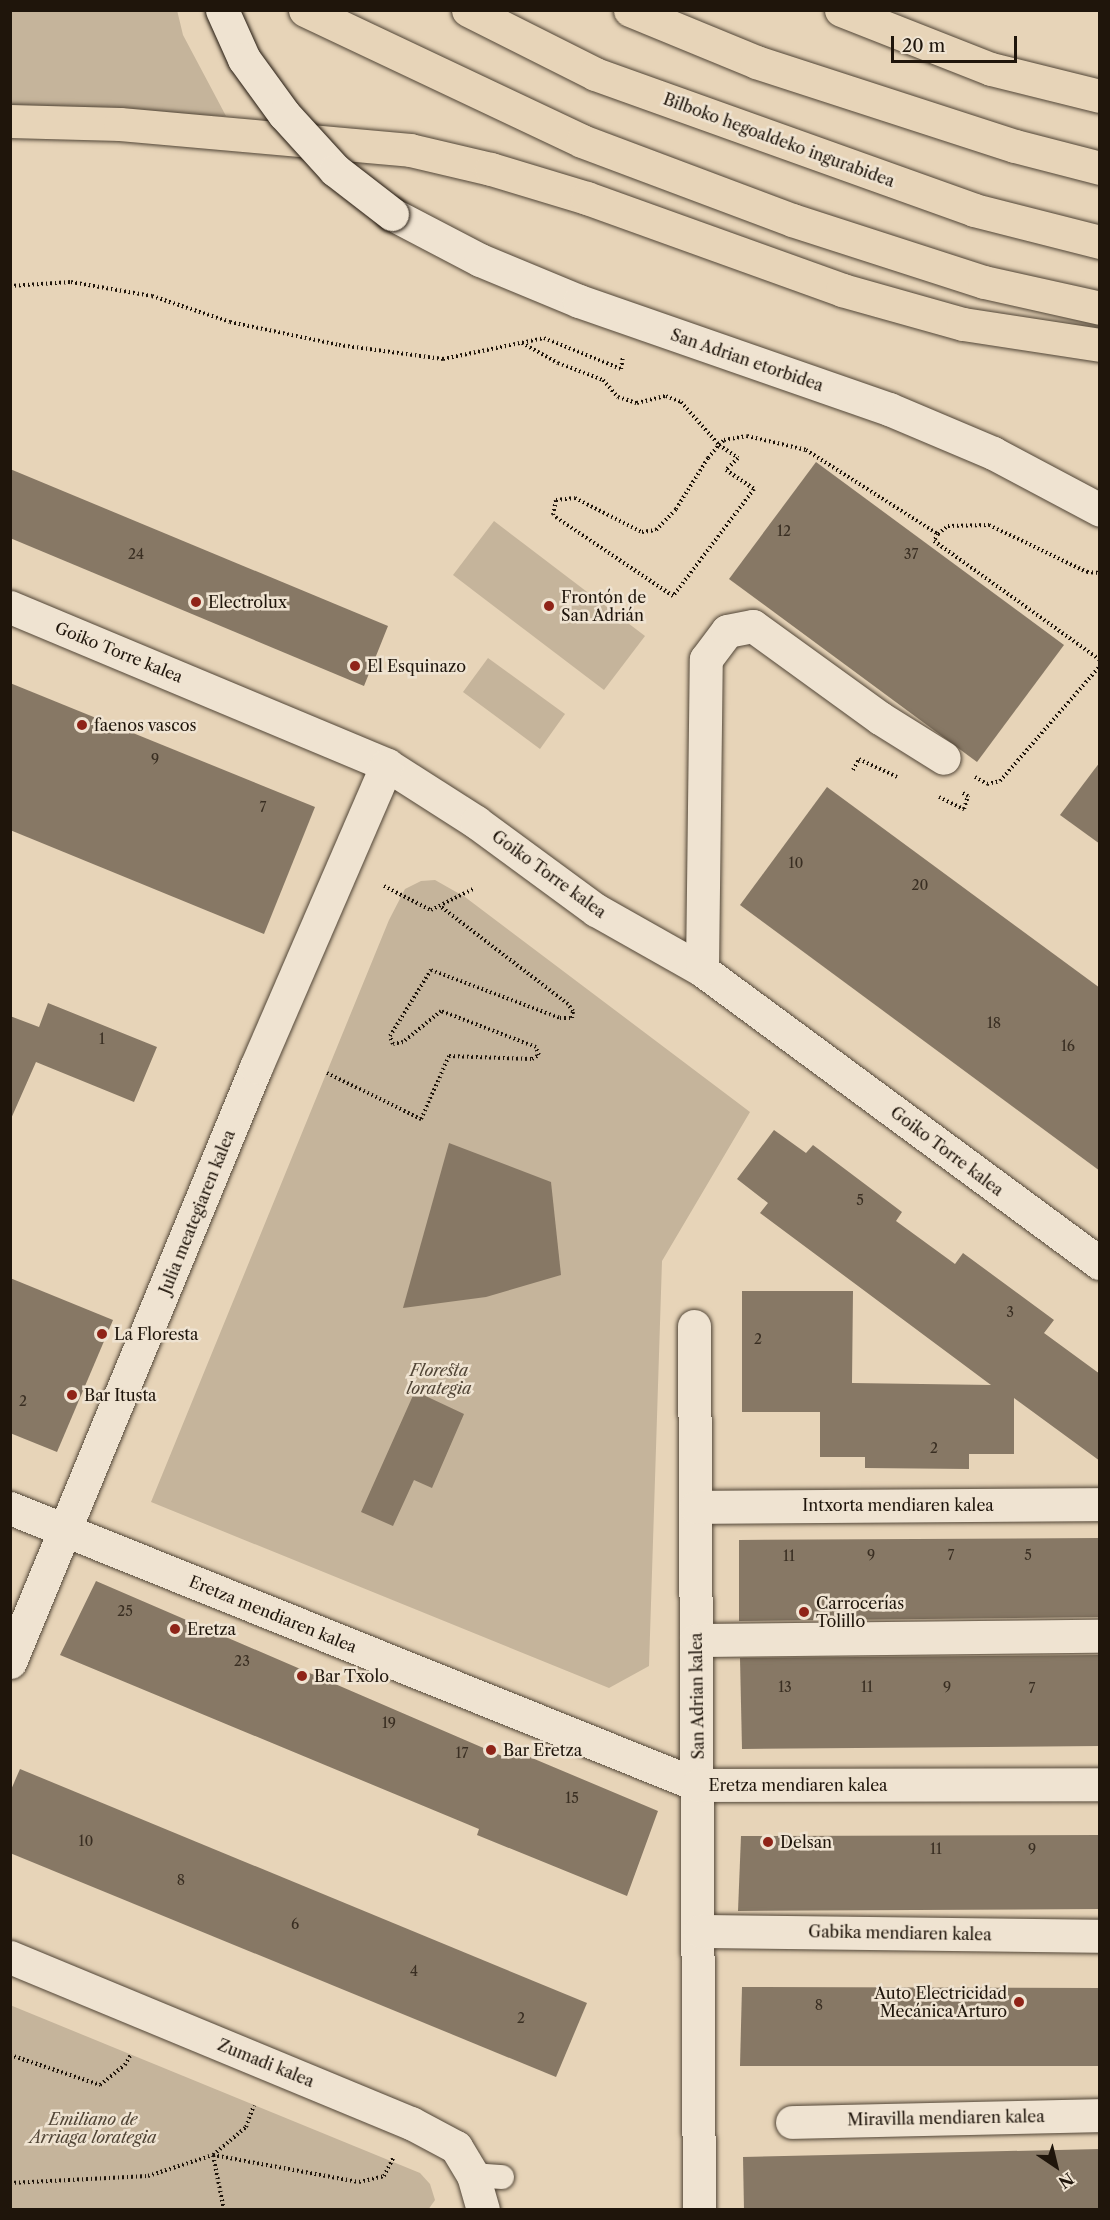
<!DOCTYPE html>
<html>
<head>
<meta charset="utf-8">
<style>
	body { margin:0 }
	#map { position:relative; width:1110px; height:2220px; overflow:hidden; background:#e7d4b8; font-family:"Libre Caslon Text",serif }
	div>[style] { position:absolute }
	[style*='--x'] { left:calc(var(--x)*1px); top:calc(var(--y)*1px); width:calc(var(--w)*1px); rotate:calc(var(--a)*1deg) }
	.green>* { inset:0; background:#c5b49b }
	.building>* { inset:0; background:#877865 }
	.path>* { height:4px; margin-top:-2px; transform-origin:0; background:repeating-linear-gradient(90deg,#1f150b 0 1.5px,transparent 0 4.5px) }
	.roads { filter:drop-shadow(0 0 2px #514536) drop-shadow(0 0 2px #514536) }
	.lane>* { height:24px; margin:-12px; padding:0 12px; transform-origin:12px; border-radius:12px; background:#efe3d1 }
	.street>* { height:33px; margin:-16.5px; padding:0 16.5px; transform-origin:16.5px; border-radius:16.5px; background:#efe3d1 }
	.secondary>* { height:33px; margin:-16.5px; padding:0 16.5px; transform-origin:16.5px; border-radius:16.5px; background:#efe3d1 }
	.highway>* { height:33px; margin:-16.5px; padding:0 16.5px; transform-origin:16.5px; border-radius:16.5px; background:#e7d4b8 }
	.bridges { filter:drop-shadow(0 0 2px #1f150b) drop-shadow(0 0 2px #1f150b) }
	.secondary-bridge>* { height:33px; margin:-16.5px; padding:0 16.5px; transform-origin:16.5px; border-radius:16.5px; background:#efe3d1 }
	.dots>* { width:16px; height:16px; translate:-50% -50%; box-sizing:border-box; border:3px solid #efe3d1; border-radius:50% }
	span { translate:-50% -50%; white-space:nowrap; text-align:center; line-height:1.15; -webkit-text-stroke:5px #efe3d1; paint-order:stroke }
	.number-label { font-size:14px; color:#392e22 }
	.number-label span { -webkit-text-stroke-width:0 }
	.street-label { font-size:16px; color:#1f150b }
	.poi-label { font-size:16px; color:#1f150b }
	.left { translate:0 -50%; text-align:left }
	.right { translate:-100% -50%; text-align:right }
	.park-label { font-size:16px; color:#514536; font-style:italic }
	.frame { position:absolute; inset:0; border:12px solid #1f150b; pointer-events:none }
	.north { position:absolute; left:1026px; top:2136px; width:60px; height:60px; -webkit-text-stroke:4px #efe3d1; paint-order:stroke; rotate:145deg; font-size:16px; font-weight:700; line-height:24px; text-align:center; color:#1f150b }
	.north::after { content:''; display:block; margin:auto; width:21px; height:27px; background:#1f150b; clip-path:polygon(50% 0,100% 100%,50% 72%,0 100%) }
	.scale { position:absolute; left:891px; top:36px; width:126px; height:27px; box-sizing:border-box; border:3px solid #1f150b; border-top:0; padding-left:8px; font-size:18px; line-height:21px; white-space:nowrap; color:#1f150b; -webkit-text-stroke:4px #efe3d1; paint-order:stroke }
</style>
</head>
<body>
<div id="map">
	<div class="green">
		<div style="clip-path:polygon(177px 10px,183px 35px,226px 116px,11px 111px,11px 11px)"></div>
		<div style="clip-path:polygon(494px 521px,645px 636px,604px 690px,453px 575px)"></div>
		<div style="clip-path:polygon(488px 658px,565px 714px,540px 749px,463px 692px)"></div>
		<div style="clip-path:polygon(435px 880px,465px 897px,750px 1112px,662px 1261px,649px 1666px,609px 1688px,151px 1502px,389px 920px,405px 889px,421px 881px)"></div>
		<div style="clip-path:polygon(10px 2005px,420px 2173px,430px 2184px,435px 2200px,428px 2210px,11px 2209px)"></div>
	</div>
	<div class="building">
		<div style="clip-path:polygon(816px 462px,1064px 645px,977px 762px,729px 579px)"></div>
		<div style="clip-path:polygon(10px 469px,388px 626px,364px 686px,10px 538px)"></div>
		<div style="clip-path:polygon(10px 683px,315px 807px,264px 934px,10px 830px)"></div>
		<div style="clip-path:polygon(1100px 762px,1100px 844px,1060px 815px)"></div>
		<div style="clip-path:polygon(827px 787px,1100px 988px,1100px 1171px,740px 905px)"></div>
		<div style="clip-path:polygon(48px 1003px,157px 1047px,134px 1102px,36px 1062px,10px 1121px,10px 1016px,39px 1027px)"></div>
		<div style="clip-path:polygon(774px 1130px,806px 1153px,813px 1145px,902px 1212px,896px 1221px,955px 1264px,963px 1253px,1054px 1320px,1044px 1333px,1100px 1374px,1100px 1461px,1014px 1398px,1014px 1454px,969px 1454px,969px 1469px,865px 1468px,865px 1457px,820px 1457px,820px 1412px,742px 1412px,742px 1291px,853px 1291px,852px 1383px,991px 1385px,760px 1213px,768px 1203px,737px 1179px)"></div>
		<div style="clip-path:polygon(449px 1143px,551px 1182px,561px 1275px,486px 1297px,403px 1308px)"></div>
		<div style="clip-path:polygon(10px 1278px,113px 1320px,57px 1452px,10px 1433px)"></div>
		<div style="clip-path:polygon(415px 1391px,464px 1414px,432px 1488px,414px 1480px,393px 1526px,361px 1512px)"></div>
		<div style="clip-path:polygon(1100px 1538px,1100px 1617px,739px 1621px,739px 1540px)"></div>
		<div style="clip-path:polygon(96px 1581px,509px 1759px,513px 1750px,658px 1811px,627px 1896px,477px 1835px,479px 1829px,60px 1655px)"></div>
		<div style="clip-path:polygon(1100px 1655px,1100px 1746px,742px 1749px,740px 1658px)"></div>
		<div style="clip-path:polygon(20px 1769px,587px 2003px,556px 2077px,10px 1853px,10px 1792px)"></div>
		<div style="clip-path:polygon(1100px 1835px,1100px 1909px,738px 1911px,741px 1836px)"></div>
		<div style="clip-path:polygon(742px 1987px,1100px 1988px,1100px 2066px,740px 2066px)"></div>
		<div style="clip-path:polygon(1100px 2149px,1100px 2210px,744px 2210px,743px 2157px)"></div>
	</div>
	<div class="path">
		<div style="--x:10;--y:286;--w:61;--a:-3.8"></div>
		<div style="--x:71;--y:282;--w:82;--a:9.8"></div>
		<div style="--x:152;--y:296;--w:82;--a:18.4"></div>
		<div style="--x:230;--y:322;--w:111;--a:11.9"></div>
		<div style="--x:339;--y:345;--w:105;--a:7.7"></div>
		<div style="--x:443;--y:359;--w:103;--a:-11.7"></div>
		<div style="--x:544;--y:338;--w:83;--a:21.9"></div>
		<div style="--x:621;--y:369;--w:12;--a:-81"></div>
		<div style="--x:522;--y:343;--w:41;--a:29.1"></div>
		<div style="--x:558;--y:363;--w:48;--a:20.7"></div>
		<div style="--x:603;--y:380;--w:23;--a:49"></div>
		<div style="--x:618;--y:397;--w:20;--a:18"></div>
		<div style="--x:637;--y:403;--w:30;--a:-14"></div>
		<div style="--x:666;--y:396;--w:16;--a:22"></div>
		<div style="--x:681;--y:402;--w:57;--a:48.5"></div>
		<div style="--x:719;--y:445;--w:23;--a:34"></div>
		<div style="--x:738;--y:458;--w:17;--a:135"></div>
		<div style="--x:726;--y:470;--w:34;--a:34"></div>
		<div style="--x:754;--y:489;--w:134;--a:127.1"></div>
		<div style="--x:673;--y:596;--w:140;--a:-146.1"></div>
		<div style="--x:557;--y:518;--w:5;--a:-143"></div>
		<div style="--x:553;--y:515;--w:15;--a:-79"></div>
		<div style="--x:556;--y:500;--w:19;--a:-6"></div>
		<div style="--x:575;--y:498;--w:75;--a:26.9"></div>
		<div style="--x:642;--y:532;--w:14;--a:-8"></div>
		<div style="--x:656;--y:530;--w:29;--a:-46"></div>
		<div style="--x:676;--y:509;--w:60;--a:-57.9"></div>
		<div style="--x:708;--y:458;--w:17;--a:-50"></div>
		<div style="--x:719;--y:445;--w:7;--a:-45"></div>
		<div style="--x:724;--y:440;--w:23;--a:-10"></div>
		<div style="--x:747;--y:436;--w:61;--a:13.3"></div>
		<div style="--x:806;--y:450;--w:156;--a:32.5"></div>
		<div style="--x:938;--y:534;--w:13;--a:-39"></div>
		<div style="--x:948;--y:526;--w:41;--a:-1.4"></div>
		<div style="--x:989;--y:525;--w:109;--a:25.6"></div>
		<div style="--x:1087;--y:572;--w:13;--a:4"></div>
		<div style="--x:938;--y:534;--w:8;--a:120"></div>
		<div style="--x:934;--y:541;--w:204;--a:35.6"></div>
		<div style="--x:853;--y:770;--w:13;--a:-61"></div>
		<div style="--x:859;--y:759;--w:42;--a:25.3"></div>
		<div style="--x:975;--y:777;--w:14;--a:30"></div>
		<div style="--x:987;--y:784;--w:13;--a:-13"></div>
		<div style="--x:1000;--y:781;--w:152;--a:-49"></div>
		<div style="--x:939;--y:797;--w:28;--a:26"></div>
		<div style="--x:964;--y:809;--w:14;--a:-73"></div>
		<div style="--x:968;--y:796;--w:8;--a:-150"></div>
		<div style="--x:384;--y:886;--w:53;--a:27.1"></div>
		<div style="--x:431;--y:910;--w:47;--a:-26.6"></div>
		<div style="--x:327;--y:1073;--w:105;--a:26.1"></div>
		<div style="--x:421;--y:1119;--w:69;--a:-66"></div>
		<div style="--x:449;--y:1056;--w:83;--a:2.1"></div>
		<div style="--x:532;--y:1059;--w:8;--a:-30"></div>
		<div style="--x:539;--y:1055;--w:9;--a:-111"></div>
		<div style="--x:536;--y:1047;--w:102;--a:-159.2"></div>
		<div style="--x:441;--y:1011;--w:49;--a:140.8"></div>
		<div style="--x:403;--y:1042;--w:10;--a:169"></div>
		<div style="--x:393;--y:1044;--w:9;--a:-111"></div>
		<div style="--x:390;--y:1036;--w:78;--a:-58.2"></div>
		<div style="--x:431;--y:970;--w:138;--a:20.4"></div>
		<div style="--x:560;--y:1018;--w:12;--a:0"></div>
		<div style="--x:572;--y:1018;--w:7;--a:-82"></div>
		<div style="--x:573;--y:1011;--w:9;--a:-126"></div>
		<div style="--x:568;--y:1004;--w:161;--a:-142.6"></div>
		<div style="--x:10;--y:2055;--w:95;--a:18.4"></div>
		<div style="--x:100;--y:2085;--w:32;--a:-39"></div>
		<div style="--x:125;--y:2065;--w:13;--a:-61"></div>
		<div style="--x:10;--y:2183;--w:138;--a:-2.9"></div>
		<div style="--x:148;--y:2176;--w:68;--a:-17.9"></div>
		<div style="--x:213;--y:2155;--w:43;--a:-40.3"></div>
		<div style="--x:246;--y:2127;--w:23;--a:-70"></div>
		<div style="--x:224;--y:2210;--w:56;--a:-101.3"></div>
		<div style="--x:213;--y:2155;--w:148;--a:10.5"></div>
		<div style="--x:359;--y:2182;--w:26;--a:-13"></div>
		<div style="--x:384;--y:2176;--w:22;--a:-63"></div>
	</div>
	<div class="roads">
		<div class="lane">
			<div style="--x:473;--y:2175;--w:29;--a:4"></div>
		</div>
		<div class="street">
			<div style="--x:10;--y:607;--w:409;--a:22.7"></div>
			<div style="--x:387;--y:765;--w:106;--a:32.6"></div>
			<div style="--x:476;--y:822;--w:149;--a:36.3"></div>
			<div style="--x:596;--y:910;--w:122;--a:29.5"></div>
			<div style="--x:702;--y:970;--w:494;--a:36.4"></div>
			<div style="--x:702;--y:970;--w:311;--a:-89.3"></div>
			<div style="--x:706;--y:659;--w:35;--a:-53"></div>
			<div style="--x:727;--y:631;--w:26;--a:-11"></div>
			<div style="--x:753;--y:626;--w:157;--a:35.9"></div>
			<div style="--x:880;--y:718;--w:75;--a:32"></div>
			<div style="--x:694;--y:1326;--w:884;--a:89.68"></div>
			<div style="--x:696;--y:1507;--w:404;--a:-0.4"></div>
			<div style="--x:10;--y:1508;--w:742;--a:21.93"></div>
			<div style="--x:698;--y:1785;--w:402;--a:-0.1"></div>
			<div style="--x:696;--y:1640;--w:404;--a:-0.6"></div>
			<div style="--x:10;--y:1662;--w:644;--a:-67.54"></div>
			<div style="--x:256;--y:1067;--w:329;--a:-66.6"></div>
			<div style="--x:700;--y:1931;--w:400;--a:0.7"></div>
			<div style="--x:10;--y:1957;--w:434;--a:22.5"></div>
			<div style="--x:411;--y:2123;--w:51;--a:28.1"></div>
			<div style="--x:456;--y:2147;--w:33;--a:59"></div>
			<div style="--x:473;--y:2175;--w:36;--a:74"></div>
			<div style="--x:792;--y:2122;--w:308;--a:-1.3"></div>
		</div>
		<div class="secondary">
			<div style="--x:392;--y:214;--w:99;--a:27.6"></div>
			<div style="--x:480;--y:260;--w:107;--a:22.5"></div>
			<div style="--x:579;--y:301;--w:328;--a:19.2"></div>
			<div style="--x:889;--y:409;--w:113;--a:22.9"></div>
			<div style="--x:993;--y:453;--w:121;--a:28"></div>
		</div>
		<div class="highway">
			<div style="--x:305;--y:10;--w:306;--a:25.3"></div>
			<div style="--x:582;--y:141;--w:224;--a:20.6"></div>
			<div style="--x:792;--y:220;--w:202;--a:17.9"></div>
			<div style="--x:984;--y:282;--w:119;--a:12.6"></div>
			<div style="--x:468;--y:10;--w:142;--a:26.7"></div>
			<div style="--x:595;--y:74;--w:403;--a:19.7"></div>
			<div style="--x:974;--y:210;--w:130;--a:14.3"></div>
			<div style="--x:630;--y:10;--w:136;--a:22.4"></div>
			<div style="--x:756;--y:62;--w:272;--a:18"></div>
			<div style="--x:1015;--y:146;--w:88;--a:14.5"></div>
			<div style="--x:841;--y:10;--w:161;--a:21.5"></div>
			<div style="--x:991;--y:69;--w:112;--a:13.9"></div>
			<div style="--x:10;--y:121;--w:110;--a:1.6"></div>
			<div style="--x:120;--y:124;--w:291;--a:5.1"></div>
			<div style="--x:410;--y:150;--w:83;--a:13.2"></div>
			<div style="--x:491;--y:169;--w:100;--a:16.8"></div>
			<div style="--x:587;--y:198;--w:271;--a:19.8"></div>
			<div style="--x:842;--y:290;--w:126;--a:15.7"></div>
			<div style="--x:963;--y:324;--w:139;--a:8.7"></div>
		</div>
	</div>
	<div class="bridges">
		<div class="secondary-bridge">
			<div style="--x:222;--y:10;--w:54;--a:65.8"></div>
			<div style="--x:244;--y:59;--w:68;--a:54"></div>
			<div style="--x:284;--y:114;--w:76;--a:47.7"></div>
			<div style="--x:335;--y:170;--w:72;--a:37.7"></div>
		</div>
	</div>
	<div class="dots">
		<div style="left:196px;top:602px;background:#8f2418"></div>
		<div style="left:549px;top:606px;background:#8f2418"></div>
		<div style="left:355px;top:666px;background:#8f2418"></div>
		<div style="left:82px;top:725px;background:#8f2418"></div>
		<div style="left:102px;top:1334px;background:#8f2418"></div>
		<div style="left:72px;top:1395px;background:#8f2418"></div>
		<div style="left:804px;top:1612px;background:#8f2418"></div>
		<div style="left:175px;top:1629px;background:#8f2418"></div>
		<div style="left:302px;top:1676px;background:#8f2418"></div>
		<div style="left:491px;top:1750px;background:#8f2418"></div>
		<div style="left:768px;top:1842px;background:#8f2418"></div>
		<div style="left:1019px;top:2002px;background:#8f2418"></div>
	</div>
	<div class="number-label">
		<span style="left:784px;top:531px">12</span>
		<span style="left:136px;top:554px">24</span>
		<span style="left:911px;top:554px">37</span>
		<span style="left:155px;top:759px">9</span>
		<span style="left:263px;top:807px">7</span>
		<span style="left:796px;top:863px">10</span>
		<span style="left:920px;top:885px">20</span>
		<span style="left:994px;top:1023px">18</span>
		<span style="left:102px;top:1039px">1</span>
		<span style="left:1068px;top:1046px">16</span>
		<span style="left:860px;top:1200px">5</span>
		<span style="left:1010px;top:1312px">3</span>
		<span style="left:758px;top:1339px">2</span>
		<span style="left:23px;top:1401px">2</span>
		<span style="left:934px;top:1448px">2</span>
		<span style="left:871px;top:1555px">9</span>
		<span style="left:951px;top:1555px">7</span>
		<span style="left:1028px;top:1555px">5</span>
		<span style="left:789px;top:1556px">11</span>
		<span style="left:125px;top:1611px">25</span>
		<span style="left:242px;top:1661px">23</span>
		<span style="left:785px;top:1687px">13</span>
		<span style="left:867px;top:1687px">11</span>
		<span style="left:947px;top:1687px">9</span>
		<span style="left:1032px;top:1688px">7</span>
		<span style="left:389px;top:1723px">19</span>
		<span style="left:462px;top:1753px">17</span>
		<span style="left:572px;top:1798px">15</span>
		<span style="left:86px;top:1841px">10</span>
		<span style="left:936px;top:1849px">11</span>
		<span style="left:1032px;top:1849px">9</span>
		<span style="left:181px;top:1880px">8</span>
		<span style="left:295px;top:1924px">6</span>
		<span style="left:414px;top:1971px">4</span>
		<span style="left:819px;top:2005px">8</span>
		<span style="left:521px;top:2018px">2</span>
	</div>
	<div class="street-label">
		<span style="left:779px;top:140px;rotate:20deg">Bilboko hegoaldeko ingurabidea</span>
		<span style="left:747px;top:360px;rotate:19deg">San Adrian etorbidea</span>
		<span style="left:119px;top:652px;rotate:22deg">Goiko Torre kalea</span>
		<span style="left:549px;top:874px;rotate:36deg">Goiko Torre kalea</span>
		<span style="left:947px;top:1151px;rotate:37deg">Goiko Torre kalea</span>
		<span style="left:197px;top:1212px;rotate:-68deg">Julia meategiaren kalea</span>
		<span style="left:898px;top:1505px">Intxorta mendiaren kalea</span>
		<span style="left:273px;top:1614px;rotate:22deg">Eretza mendiaren kalea</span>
		<span style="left:697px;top:1696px;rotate:-91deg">San Adrian kalea</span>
		<span style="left:798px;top:1785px">Eretza mendiaren kalea</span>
		<span style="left:900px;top:1933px;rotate:1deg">Gabika mendiaren kalea</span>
		<span style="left:266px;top:2063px;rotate:22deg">Zumadi kalea</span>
		<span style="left:946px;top:2118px;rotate:-1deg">Miravilla mendiaren kalea</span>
	</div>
	<div class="poi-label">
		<span class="left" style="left:561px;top:606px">Frontón de<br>San Adrián</span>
		<span class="left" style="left:208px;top:602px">Electrolux</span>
		<span class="left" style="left:367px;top:666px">El Esquinazo</span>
		<span class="left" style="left:94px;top:725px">faenos vascos</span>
		<span class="left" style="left:114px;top:1334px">La Floresta</span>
		<span class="left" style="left:84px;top:1395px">Bar Itusta</span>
		<span class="left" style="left:816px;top:1612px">Carrocerías<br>Tolillo</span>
		<span class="left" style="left:187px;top:1629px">Eretza</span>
		<span class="left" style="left:314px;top:1676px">Bar Txolo</span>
		<span class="left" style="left:503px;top:1750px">Bar Eretza</span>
		<span class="left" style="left:780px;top:1842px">Delsan</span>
		<span class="right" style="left:1007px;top:2002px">Auto Electricidad<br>Mecánica Arturo</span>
	</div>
	<div class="park-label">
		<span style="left:439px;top:1379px">Floresta<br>lorategia</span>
		<span style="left:93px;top:2128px">Emiliano de<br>Arriaga lorategia</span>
	</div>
	<div class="frame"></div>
	<div class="north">N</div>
	<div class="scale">20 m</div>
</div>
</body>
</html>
